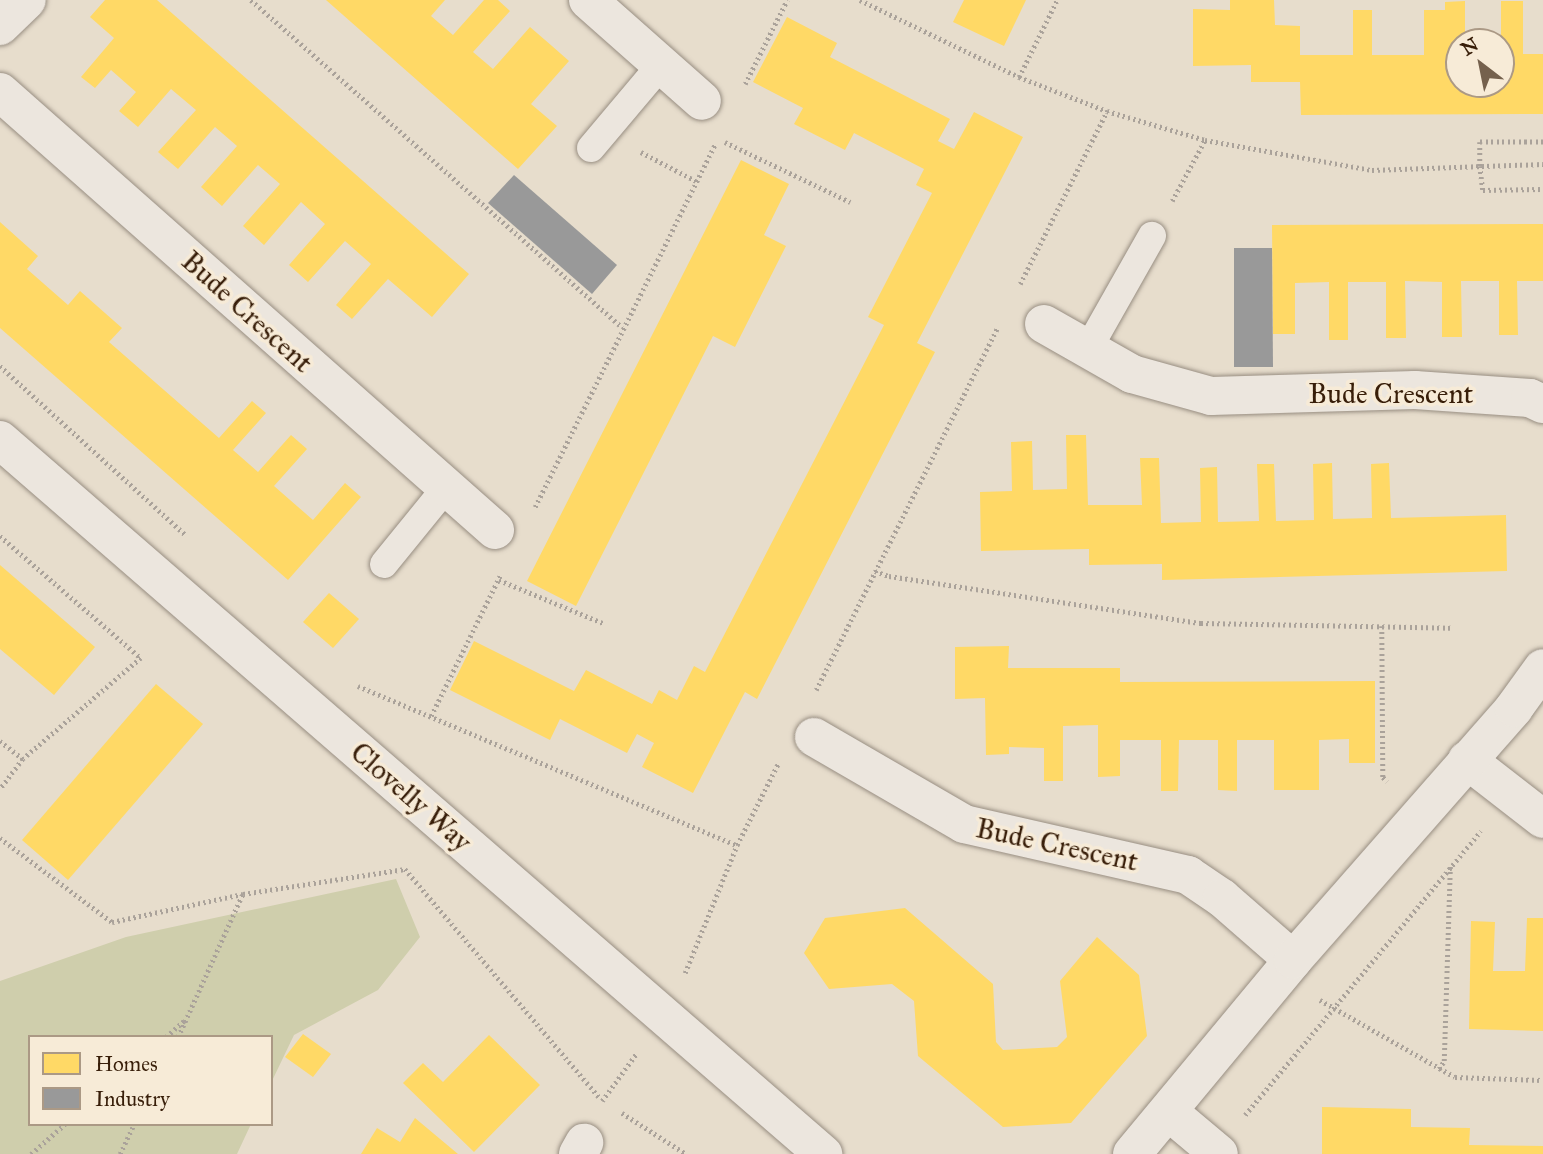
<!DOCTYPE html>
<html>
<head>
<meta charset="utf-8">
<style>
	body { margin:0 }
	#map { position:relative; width:1543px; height:1154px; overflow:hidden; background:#e7ddcc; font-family:"IM FELL Great Primer",serif }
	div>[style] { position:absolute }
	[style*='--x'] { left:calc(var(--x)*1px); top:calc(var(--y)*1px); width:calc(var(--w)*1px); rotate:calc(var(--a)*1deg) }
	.green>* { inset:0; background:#cfceac }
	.homes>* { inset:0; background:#ffd966 }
	.industry>* { inset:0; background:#999 }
	.path>* { height:4.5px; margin-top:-2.25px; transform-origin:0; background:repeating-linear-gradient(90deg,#aaa29a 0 2px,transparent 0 5.5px) }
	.roads { filter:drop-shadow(0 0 2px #988e82) drop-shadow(0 0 2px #988e82) }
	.service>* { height:28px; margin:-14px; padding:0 14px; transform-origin:14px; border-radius:14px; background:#ece6de }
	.minor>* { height:38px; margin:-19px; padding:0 19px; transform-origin:19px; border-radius:19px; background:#ece6de }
	.tertiary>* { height:38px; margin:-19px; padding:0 19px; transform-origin:19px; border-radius:19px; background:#ece6de }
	span { translate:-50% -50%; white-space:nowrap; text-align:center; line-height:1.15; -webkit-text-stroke:7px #f7ebd7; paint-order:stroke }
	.street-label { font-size:28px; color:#381e09 }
	.legend { position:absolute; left:28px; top:1035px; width:245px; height:91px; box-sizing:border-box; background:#f7ebd7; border:2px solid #ab9985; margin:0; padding:9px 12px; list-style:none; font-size:21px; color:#381e09 }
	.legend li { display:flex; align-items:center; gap:14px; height:35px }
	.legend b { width:35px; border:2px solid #ab9985 }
	.north { position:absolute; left:1445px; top:28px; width:70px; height:70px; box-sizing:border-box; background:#f7ebd7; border:2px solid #ab9985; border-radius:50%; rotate:328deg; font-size:19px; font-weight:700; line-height:28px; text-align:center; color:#381e09 }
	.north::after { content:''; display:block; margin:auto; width:24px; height:32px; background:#75614d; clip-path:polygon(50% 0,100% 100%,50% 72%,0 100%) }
</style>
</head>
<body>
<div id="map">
	<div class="green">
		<div style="clip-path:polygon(396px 879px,420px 937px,378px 990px,294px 1035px,271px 1083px,271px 1037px,30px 1037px,30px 1124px,251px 1124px,237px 1154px,0 1154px,0 981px,126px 937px)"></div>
	</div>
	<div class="homes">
		<div style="clip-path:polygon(105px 0,157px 0,469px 274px,432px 317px,388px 279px,352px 319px,336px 305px,371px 264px,345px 241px,308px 282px,289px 265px,325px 224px,301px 202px,264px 245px,243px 226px,280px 184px,258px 165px,222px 206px,201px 187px,237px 146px,215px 127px,178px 169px,158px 152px,196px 110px,171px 89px,138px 127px,119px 111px,136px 92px,111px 70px,95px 88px,81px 77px,114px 38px,90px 17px)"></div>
		<div style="clip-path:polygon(326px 0,445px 0,431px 16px,453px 35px,484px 0,498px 0,510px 11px,473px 52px,493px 69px,530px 27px,552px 46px,569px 61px,531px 104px,557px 126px,518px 169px)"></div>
		<div style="clip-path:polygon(964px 0,1026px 0,1004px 46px,953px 22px)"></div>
		<div style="clip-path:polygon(1230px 0,1274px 0,1275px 25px,1300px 26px,1300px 55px,1353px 55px,1353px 10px,1372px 10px,1372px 55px,1424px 55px,1424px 10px,1445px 10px,1445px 2px,1465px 1px,1465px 42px,1459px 42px,1459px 84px,1501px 84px,1501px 1px,1523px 1px,1523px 54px,1543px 54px,1543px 114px,1301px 115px,1300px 82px,1251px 82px,1251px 65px,1193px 66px,1193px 9px,1230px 10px)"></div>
		<div style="clip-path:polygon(787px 17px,837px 43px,830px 57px,950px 119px,938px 141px,954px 149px,974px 112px,1023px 137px,917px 343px,935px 352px,757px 699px,745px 692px,693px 793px,642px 767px,654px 743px,637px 734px,627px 753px,560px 719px,550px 740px,450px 690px,474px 641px,574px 691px,586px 670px,652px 704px,659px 690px,677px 700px,694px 666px,705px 672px,884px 325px,868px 317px,932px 193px,916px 185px,924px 169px,854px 133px,845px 150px,794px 124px,803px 108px,753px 82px)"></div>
		<div style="clip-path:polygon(741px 160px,789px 184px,764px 235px,786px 246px,735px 347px,713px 336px,576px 606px,527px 581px)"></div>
		<div style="clip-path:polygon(0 222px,38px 256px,27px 269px,68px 305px,80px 291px,122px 328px,109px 342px,219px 438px,252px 401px,266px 413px,233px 450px,258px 472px,291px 435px,307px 449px,274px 486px,313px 520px,345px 483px,361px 497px,288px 580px,0 328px)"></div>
		<div style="clip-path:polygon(1543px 224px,1543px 281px,1517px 281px,1518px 335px,1499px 335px,1499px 281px,1461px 281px,1462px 337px,1442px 337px,1442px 282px,1405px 281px,1406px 338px,1386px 338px,1386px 282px,1348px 282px,1348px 340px,1329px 340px,1329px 282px,1295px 283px,1295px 334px,1273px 334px,1272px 225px)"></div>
		<div style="clip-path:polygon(1066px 435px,1086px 435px,1088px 505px,1142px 505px,1140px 458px,1159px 458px,1161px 523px,1201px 522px,1200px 468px,1217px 467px,1218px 522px,1259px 521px,1257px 464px,1274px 464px,1276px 521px,1314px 520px,1313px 464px,1332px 463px,1333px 519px,1372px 518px,1371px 464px,1389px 463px,1391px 518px,1506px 515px,1507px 571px,1162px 580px,1162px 564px,1089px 565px,1089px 549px,981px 551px,980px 492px,1012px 491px,1011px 442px,1032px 441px,1033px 490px,1067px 489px)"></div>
		<div style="clip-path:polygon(0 565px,95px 647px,54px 695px,0 649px)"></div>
		<div style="clip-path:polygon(329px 593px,359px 619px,333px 648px,303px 622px)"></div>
		<div style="clip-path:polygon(1009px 646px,1008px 668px,1120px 668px,1120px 682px,1375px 681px,1375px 763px,1349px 763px,1349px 739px,1319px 740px,1319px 790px,1274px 790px,1274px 740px,1237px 740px,1237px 791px,1218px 790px,1218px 740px,1179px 740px,1178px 791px,1161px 791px,1161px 740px,1120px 740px,1120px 776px,1098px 777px,1098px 725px,1063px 726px,1063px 781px,1044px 781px,1044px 748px,1009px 747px,1009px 754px,986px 755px,985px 698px,955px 699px,955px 647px)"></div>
		<div style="clip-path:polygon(156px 684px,203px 724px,68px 880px,22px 840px)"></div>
		<div style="clip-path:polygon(905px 908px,993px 984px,996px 1042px,1003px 1050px,1057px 1047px,1067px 1037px,1060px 981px,1097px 937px,1139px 975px,1147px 1036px,1071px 1123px,1003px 1127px,918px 1056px,914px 1001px,892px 984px,829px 989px,804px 953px,825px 918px)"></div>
		<div style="clip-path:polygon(1527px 918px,1543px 918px,1543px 1031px,1469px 1029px,1471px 921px,1495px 922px,1493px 971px,1525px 971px)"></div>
		<div style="clip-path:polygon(303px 1034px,331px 1054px,313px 1077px,285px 1057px)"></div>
		<div style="clip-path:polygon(489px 1035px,540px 1085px,474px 1152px,403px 1083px,423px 1063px,443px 1082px)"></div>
		<div style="clip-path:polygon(1322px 1107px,1411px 1109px,1411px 1127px,1470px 1128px,1469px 1145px,1543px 1146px,1543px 1154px,1322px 1154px)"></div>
		<div style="clip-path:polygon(415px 1118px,458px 1154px,361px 1154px,377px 1128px,400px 1142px)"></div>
	</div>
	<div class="industry">
		<div style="clip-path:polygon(514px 175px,617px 265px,592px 294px,488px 203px)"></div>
		<div style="clip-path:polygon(1234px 248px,1272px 248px,1273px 367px,1234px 367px)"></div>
	</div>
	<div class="path">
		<div style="--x:251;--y:0;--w:495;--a:41.4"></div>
		<div style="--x:860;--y:0;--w:177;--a:25.8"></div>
		<div style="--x:1019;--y:77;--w:94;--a:21.1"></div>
		<div style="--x:1019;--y:77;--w:86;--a:-63.7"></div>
		<div style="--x:745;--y:84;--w:94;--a:-63.4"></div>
		<div style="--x:725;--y:142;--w:139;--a:25.6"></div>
		<div style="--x:1543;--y:142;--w:63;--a:180"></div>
		<div style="--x:1480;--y:142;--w:24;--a:90"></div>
		<div style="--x:1480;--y:166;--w:24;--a:83"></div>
		<div style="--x:1483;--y:190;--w:60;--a:-1"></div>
		<div style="--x:641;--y:152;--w:62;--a:27.8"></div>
		<div style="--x:1172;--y:201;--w:69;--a:-61.6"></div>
		<div style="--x:1020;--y:284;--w:194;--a:-63.3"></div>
		<div style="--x:1107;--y:111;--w:102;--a:16.5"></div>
		<div style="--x:1205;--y:140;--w:170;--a:10.2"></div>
		<div style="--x:1372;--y:170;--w:171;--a:-2"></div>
		<div style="--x:0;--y:366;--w:251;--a:42.3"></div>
		<div style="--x:535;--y:507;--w:404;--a:-63.6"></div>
		<div style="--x:0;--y:536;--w:186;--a:40.9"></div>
		<div style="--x:141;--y:658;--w:155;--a:139.4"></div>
		<div style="--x:23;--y:759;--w:38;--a:127"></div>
		<div style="--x:875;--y:571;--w:15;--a:20"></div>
		<div style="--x:889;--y:576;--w:316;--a:8.6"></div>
		<div style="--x:1201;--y:623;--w:250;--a:1.1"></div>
		<div style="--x:499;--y:580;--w:115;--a:22.5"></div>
		<div style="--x:1382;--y:626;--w:151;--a:89.6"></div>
		<div style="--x:1383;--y:777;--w:6;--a:45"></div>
		<div style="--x:358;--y:686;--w:411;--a:22.8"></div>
		<div style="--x:816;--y:690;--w:404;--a:-63.4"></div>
		<div style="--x:431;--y:716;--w:158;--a:-63.8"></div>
		<div style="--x:0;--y:741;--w:29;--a:38"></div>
		<div style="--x:0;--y:838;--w:140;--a:36.9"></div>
		<div style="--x:112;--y:922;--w:134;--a:-12.1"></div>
		<div style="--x:243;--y:894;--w:164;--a:-8.8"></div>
		<div style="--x:405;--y:869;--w:301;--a:49.6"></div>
		<div style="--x:685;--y:973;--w:138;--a:-67.9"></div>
		<div style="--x:737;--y:845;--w:91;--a:-63.2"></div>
		<div style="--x:1320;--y:1000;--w:155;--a:29.7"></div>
		<div style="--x:1455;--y:1077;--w:88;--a:2"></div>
		<div style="--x:166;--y:1037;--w:24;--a:-42"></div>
		<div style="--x:178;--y:1037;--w:156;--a:-65.7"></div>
		<div style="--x:1439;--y:1069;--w:9;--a:-58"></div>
		<div style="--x:1444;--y:1061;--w:195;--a:-88.2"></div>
		<div style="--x:602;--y:1101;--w:58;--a:-54.1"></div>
		<div style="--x:622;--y:1113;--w:76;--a:32.6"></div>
		<div style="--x:1245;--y:1115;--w:369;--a:-50.3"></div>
		<div style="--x:31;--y:1154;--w:45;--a:-41.4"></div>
		<div style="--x:120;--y:1154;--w:33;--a:-65"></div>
	</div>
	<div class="roads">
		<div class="service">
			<div style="--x:591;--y:148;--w:109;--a:-49.9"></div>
			<div style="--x:1088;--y:349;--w:130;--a:-60.5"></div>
			<div style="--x:384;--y:564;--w:97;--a:-50.9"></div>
		</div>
		<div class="minor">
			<div style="--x:588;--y:0;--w:152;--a:41.5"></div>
			<div style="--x:0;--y:26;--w:37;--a:-44"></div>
			<div style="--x:0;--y:92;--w:661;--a:41.5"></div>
			<div style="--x:1044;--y:324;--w:101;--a:29.6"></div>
			<div style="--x:1132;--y:374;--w:82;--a:15.6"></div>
			<div style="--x:1211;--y:396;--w:204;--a:-1.7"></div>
			<div style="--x:1415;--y:390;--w:115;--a:4"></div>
			<div style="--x:1530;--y:398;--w:14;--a:25"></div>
			<div style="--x:814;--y:737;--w:173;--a:30.1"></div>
			<div style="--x:964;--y:824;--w:230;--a:12.8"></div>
			<div style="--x:1188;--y:875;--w:41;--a:34.1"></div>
			<div style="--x:1222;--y:898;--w:94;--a:41.1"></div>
			<div style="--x:1467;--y:760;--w:96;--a:37.8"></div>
			<div style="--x:1169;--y:1112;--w:65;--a:40"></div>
			<div style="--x:578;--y:1154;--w:13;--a:-61"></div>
			<div style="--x:1132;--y:1154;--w:252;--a:-50.3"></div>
			<div style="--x:1293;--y:960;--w:335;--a:-48.7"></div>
			<div style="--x:1514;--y:708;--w:49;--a:-54.1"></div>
		</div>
		<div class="tertiary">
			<div style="--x:0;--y:440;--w:1090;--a:40.94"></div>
		</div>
	</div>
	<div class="street-label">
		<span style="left:247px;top:312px;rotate:42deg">Bude Crescent</span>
		<span style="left:1391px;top:394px">Bude Crescent</span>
		<span style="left:411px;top:797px;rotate:41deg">Clovelly Way</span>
		<span style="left:1057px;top:845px;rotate:12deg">Bude Crescent</span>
	</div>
	<ul class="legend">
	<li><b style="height:19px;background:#ffd966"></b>Homes</li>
	<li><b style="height:19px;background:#999"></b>Industry</li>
	</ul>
	<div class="north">N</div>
</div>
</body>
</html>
